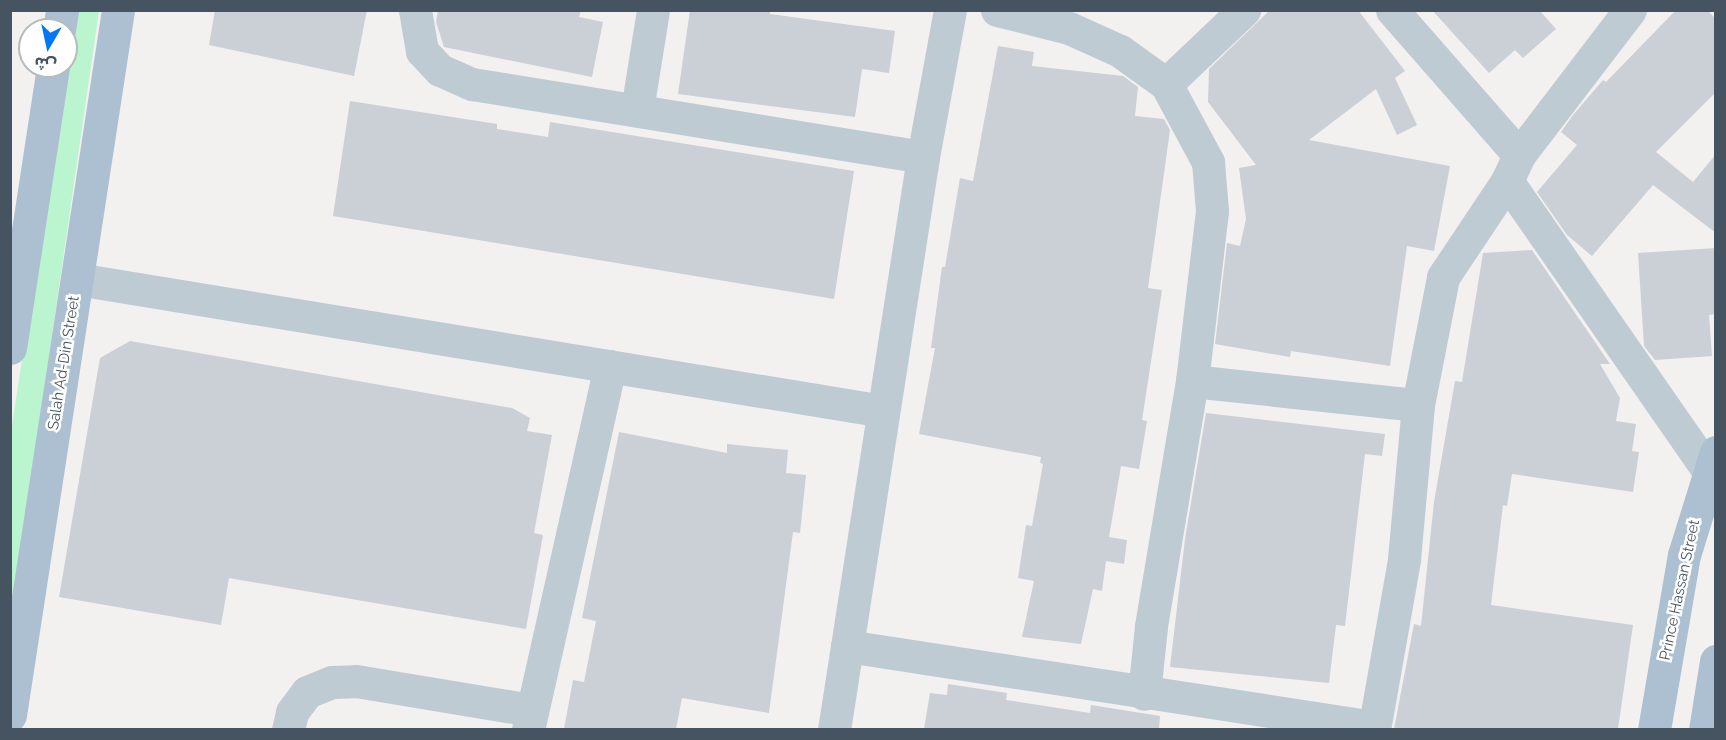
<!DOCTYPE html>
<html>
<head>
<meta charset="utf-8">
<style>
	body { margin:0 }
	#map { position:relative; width:1726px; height:740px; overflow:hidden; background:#f3f0f0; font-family:Raleway,"Noto Sans Arabic",sans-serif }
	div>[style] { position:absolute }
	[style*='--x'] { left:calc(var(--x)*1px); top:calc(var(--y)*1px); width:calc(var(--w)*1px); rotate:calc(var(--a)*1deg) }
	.green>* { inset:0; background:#baf5cf }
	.building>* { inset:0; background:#cbcfd6 }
	.minor>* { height:33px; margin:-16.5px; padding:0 16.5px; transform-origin:16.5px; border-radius:16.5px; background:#bfcbd3 }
	.major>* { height:33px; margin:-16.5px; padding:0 16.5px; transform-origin:16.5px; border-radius:16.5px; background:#acc0d2 }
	span { translate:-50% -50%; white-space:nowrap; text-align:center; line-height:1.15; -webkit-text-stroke:5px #fff; paint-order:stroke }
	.street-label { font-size:15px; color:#455460 }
	.frame { position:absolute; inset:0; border:12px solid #455460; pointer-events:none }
	.north { position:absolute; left:18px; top:18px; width:60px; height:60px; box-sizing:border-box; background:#fff; border:2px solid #b5bbbf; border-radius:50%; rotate:189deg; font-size:16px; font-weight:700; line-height:24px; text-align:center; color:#455460 }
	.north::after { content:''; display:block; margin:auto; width:21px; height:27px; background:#0376f9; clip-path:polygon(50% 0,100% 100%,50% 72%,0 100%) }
</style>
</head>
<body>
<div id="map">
	<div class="green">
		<div style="clip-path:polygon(75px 11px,99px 11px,11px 618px,11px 432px)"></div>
	</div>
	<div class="building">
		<div style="clip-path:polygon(215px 10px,367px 10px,354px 76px,209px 45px)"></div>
		<div style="clip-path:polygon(438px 10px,581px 10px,579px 17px,603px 22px,592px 77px,444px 47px,436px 22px)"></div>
		<div style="clip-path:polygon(690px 10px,770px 10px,770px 14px,895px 31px,889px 73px,862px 69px,855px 117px,678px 94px)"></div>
		<div style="clip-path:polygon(1270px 10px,1358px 10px,1405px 71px,1395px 78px,1417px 125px,1397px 135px,1376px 89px,1309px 140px,1450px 166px,1434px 251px,1407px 246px,1390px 366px,1291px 351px,1290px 357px,1215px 344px,1227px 243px,1240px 246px,1246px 219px,1239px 168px,1256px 165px,1208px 102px,1209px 69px)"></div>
		<div style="clip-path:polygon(1432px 10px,1539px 10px,1556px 29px,1523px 58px,1515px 50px,1489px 73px)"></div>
		<div style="clip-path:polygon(1676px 10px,1707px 10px,1716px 19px,1716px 92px,1656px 152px,1693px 182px,1716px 154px,1716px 233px,1653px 185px,1592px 256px,1567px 235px,1537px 192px,1577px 145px,1561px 132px,1573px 115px,1603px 80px,1606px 82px)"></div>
		<div style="clip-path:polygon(998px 46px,1034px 52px,1032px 66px,1123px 76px,1138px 87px,1135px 116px,1164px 119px,1170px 130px,1148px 288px,1162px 290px,1142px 420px,1147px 421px,1139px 469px,1121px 466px,1109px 537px,1127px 540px,1124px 564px,1106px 561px,1102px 591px,1093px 589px,1081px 644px,1022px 637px,1034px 581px,1018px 578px,1026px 525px,1032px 526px,1043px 464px,1040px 463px,1041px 457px,919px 434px,935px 348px,931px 348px,942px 267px,945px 267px,960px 178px,973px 181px)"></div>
		<div style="clip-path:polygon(350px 101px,497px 124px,497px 129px,548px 137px,550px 122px,854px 171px,834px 299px,333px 216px)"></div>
		<div style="clip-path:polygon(1716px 248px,1716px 314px,1709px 315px,1712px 356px,1655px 360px,1644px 346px,1638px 253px)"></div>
		<div style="clip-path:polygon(1532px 250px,1610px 364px,1600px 364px,1620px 398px,1616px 421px,1636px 424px,1632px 451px,1639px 452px,1633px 492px,1512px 474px,1507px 506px,1503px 505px,1491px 605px,1633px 625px,1618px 729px,1394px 729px,1414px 624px,1421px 626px,1434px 502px,1455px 381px,1462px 382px,1483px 253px)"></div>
		<div style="clip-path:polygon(130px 341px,512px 408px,530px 418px,527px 431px,552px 435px,534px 533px,543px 535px,526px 629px,229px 578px,221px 625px,59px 597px,100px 358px)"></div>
		<div style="clip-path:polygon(1206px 413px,1385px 434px,1382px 456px,1365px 454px,1345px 626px,1336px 625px,1329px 683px,1170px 667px,1185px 539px)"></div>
		<div style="clip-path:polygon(619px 432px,727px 453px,727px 444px,788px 450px,786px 473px,806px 475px,800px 533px,793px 532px,769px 713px,682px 698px,676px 729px,564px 729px,573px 680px,584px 682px,596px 621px,582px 618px)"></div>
		<div style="clip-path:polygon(948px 684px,1007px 693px,1006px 700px,1090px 713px,1091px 705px,1160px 716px,1159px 729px,924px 729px,930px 693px,947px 695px)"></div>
	</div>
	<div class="minor">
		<div style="--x:415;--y:10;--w:42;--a:80.3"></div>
		<div style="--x:422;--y:51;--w:26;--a:47"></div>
		<div style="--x:440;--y:70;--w:35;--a:24"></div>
		<div style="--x:472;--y:84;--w:457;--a:9.2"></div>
		<div style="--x:997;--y:10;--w:74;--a:14"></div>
		<div style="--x:1069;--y:28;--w:56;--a:24.3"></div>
		<div style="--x:1120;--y:51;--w:57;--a:35.7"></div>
		<div style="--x:1166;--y:84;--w:89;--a:61.7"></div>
		<div style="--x:1208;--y:162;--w:49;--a:85.3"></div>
		<div style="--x:1212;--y:211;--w:171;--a:96.7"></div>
		<div style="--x:1192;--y:381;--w:249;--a:99.5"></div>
		<div style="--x:1151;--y:627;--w:67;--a:96"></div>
		<div style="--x:1392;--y:10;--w:193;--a:48.8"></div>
		<div style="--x:1166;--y:84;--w:108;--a:-43.5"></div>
		<div style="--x:637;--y:110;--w:101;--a:-80.9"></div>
		<div style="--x:1507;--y:181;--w:352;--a:55.2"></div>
		<div style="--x:77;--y:279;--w:817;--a:9.3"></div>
		<div style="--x:1192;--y:381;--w:227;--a:6.1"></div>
		<div style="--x:847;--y:646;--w:533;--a:8.74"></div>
		<div style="--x:288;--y:730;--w:18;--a:-77"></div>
		<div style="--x:292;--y:712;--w:25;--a:-53"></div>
		<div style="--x:307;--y:692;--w:27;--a:-22"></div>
		<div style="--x:332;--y:682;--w:24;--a:-2"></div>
		<div style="--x:356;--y:681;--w:177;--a:9.4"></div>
		<div style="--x:528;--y:730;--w:373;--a:-77.3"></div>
		<div style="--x:834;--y:730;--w:580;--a:-81.17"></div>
		<div style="--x:923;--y:157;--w:149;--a:-79.6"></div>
		<div style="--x:1374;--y:730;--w:174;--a:-80"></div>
		<div style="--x:1404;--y:559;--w:155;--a:-84.8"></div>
		<div style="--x:1418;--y:405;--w:130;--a:-78.9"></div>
		<div style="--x:1443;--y:277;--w:115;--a:-56.3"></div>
		<div style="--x:1507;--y:181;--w:29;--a:-65"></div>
		<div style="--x:1519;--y:155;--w:183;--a:-52.6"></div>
	</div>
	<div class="major">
		<div style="--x:59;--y:30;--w:20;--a:-81"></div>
		<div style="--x:10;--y:348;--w:285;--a:-81.3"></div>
		<div style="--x:10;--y:715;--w:713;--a:-81.29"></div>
		<div style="--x:1654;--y:730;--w:178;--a:-80.3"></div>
		<div style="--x:1684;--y:555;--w:108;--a:-72.7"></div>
		<div style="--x:1705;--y:730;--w:70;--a:-80.9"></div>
	</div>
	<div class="street-label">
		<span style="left:64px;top:363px;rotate:-81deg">Salah Ad-Din Street</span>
		<span style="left:1680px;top:590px;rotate:-78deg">Prince Hassan Street</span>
	</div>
	<div class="frame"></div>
	<div class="north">ش</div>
</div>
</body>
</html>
